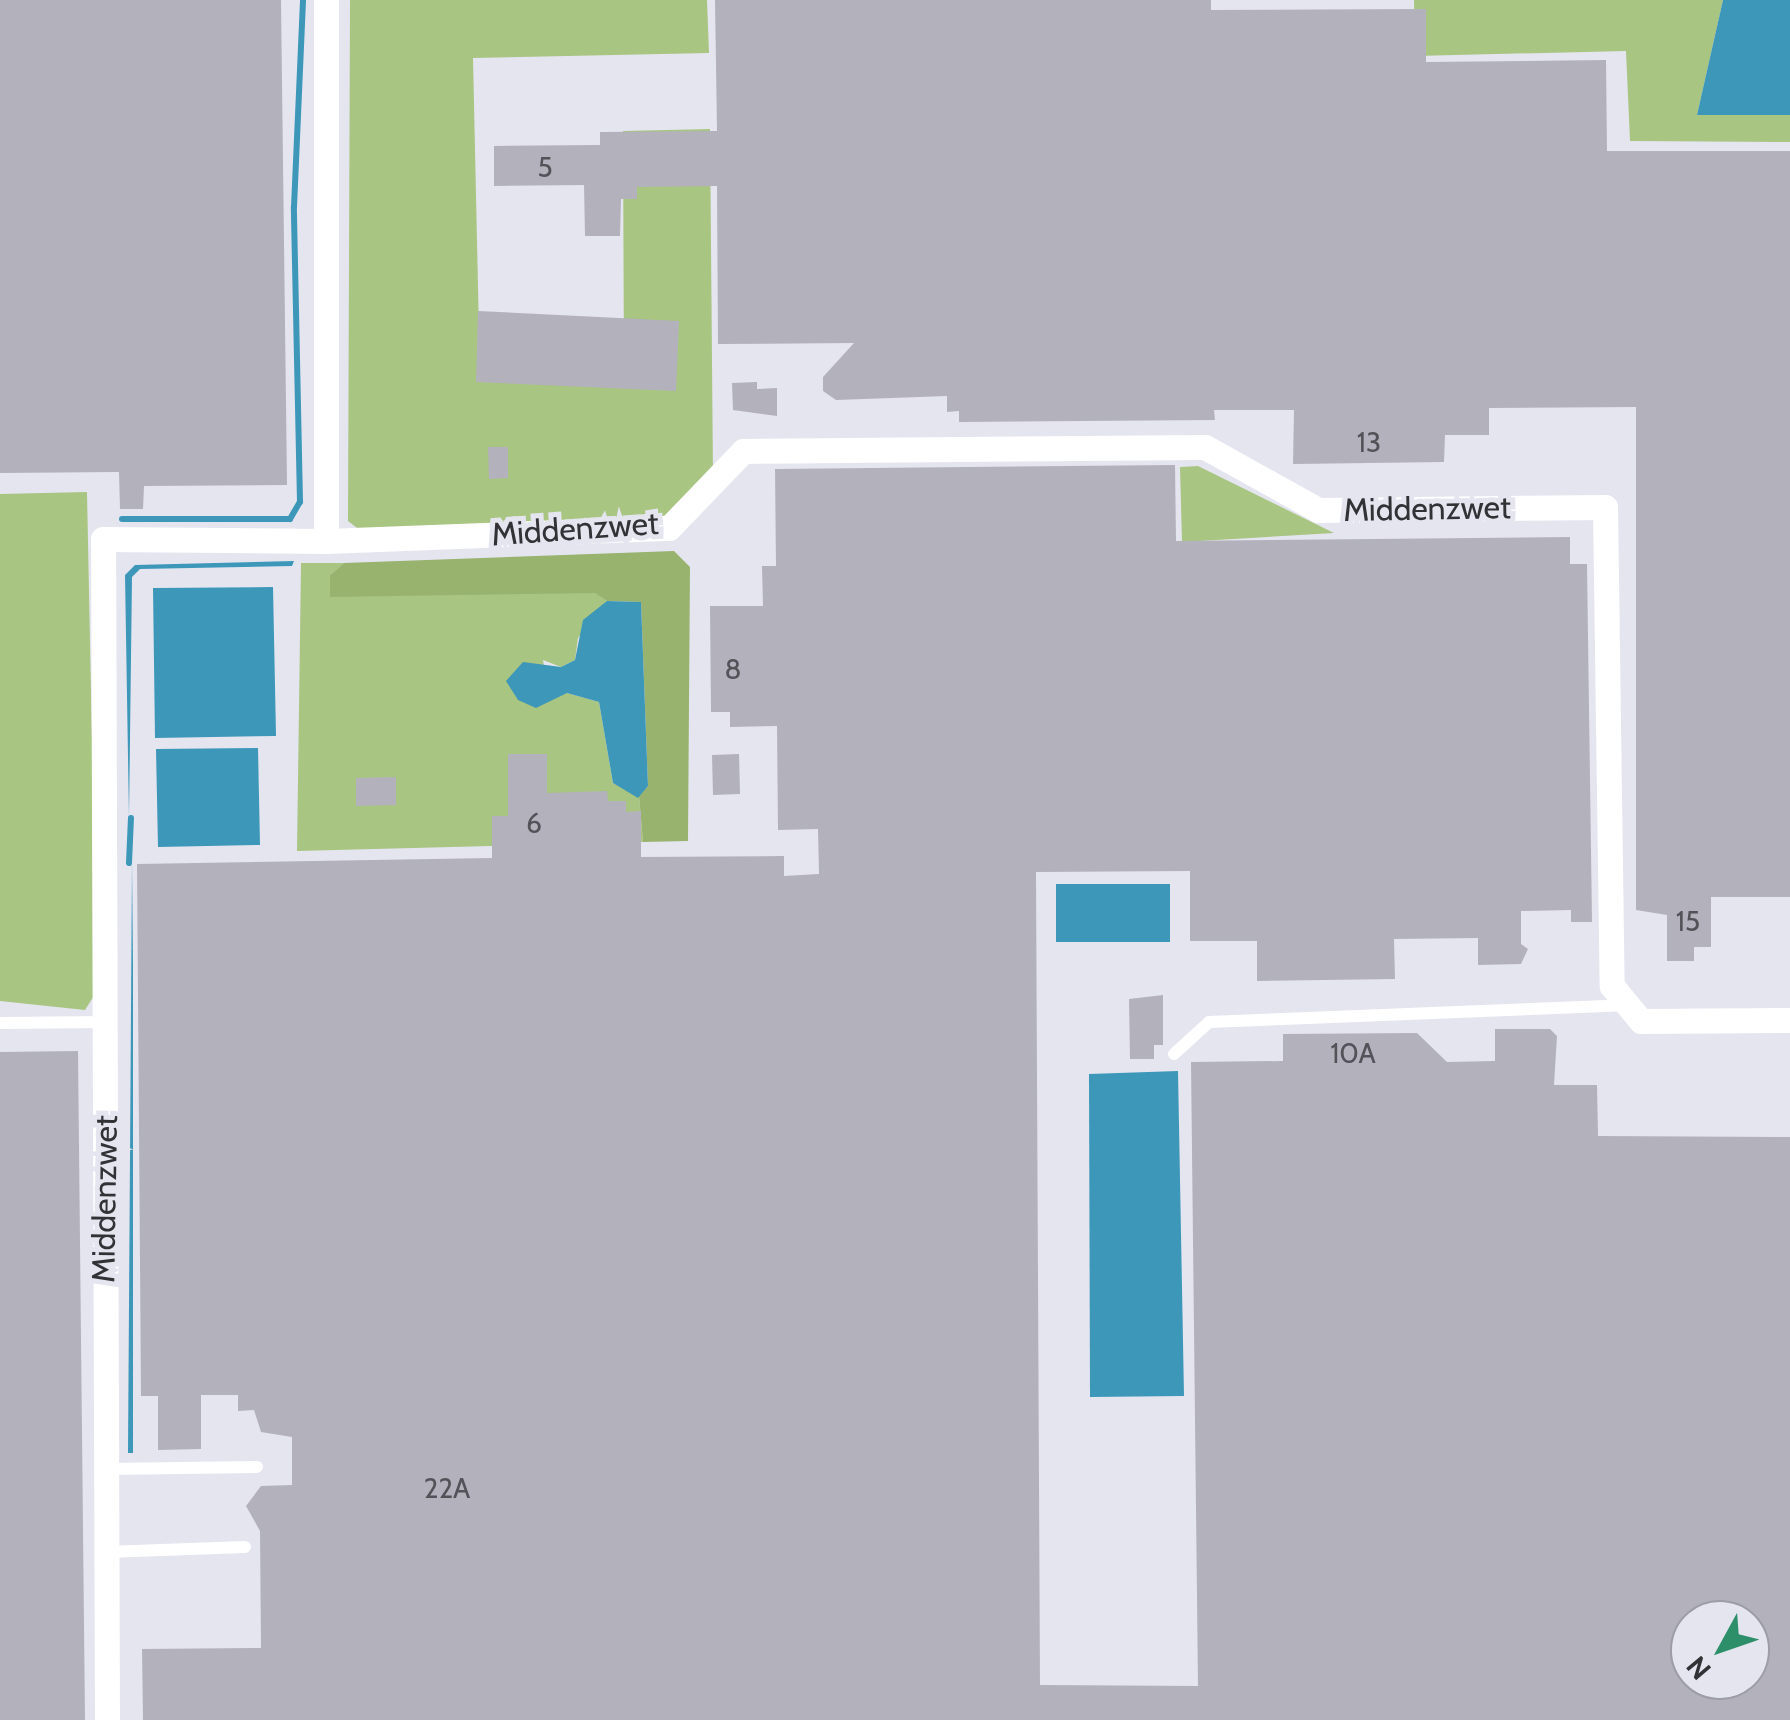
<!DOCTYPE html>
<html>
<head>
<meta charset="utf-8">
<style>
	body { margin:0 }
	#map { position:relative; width:1790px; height:1720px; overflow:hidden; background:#e5e5f0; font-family:Cabin,sans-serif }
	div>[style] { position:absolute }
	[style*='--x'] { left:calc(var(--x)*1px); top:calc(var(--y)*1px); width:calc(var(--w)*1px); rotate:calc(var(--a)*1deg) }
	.green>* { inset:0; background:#a9c582 }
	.forest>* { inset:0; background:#97b36e }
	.water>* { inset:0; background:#3c97b9 }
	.stream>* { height:6px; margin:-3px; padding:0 3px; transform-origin:3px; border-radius:3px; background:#3c97b9 }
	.building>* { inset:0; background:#b2b1bc }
	.lane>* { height:12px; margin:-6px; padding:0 6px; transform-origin:6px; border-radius:6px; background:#fff }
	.street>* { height:25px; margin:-12.5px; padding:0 12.5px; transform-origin:12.5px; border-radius:12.5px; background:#fff }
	span { translate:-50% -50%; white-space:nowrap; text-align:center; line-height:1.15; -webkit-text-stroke:10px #e5e5f0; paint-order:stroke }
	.number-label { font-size:28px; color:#525258 }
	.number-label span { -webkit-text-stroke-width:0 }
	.street-label { font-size:32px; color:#323236 }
	.north { position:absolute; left:1670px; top:1600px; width:100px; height:100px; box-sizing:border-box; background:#e5e5f0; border:2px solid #9d9da6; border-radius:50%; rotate:230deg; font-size:28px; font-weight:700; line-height:40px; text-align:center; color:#323236 }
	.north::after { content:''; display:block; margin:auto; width:35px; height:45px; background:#2d8f69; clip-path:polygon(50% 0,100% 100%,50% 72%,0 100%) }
</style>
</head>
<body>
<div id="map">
	<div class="green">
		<div style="clip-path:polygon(350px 0,707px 0,709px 53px,473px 58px,480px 378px,624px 383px,623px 131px,710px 129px,713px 475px,668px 522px,361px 531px,348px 521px)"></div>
		<div style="clip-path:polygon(1414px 0,1723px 0,1697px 115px,1790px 115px,1790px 142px,1630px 141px,1626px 51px,1415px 56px)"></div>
		<div style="clip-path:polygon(1198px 466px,1334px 533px,1182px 542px,1180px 467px)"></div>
		<div style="clip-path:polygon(87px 492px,97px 991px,85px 1010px,0 1001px,0 494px)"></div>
		<div style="clip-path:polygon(301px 563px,344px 563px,330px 575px,596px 593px,607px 601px,578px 638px,575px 660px,561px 667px,543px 660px,549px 697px,567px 693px,599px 702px,613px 783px,639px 796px,643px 842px,297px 851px)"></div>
	</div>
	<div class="forest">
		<div style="clip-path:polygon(674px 551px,690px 567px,688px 841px,643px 842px,639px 796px,648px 786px,641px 602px,607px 601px,595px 593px,330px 597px,330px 575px,344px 563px)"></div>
	</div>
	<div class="water">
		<div style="clip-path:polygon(1723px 0,1790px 0,1790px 115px,1697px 115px)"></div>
		<div style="clip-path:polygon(294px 561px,292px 566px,140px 569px,132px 577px,129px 818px,125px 575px,135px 565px)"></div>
		<div style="clip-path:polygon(273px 587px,276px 736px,155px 738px,153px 588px)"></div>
		<div style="clip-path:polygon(607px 601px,641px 602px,648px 786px,638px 798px,613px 783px,599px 702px,567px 693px,536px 708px,518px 700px,506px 681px,523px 662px,561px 667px,575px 660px,583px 620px)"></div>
		<div style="clip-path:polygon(258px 748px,260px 845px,158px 847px,156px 749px)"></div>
		<div style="clip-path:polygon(132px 862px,133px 966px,133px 1453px,128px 1453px)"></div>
		<div style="clip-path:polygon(1056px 884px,1170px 884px,1170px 942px,1056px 942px)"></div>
		<div style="clip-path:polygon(1178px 1071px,1184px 1396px,1090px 1397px,1089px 1074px)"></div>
	</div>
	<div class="stream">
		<div style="--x:122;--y:519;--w:168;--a:0"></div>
		<div style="--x:290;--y:519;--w:20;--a:-60"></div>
		<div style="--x:300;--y:502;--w:295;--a:-91.2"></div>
		<div style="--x:294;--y:207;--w:207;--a:-87.5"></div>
		<div style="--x:129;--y:863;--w:45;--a:-87.5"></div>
	</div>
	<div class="building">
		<div style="clip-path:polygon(0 0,281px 0,287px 485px,144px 486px,143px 509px,120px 509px,119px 472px,0 473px)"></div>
		<div style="clip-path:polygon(715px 0,1211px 0,1211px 10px,1426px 9px,1426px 62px,1606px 60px,1607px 151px,1790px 151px,1790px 897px,1711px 897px,1711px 947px,1694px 947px,1694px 961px,1667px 961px,1667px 915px,1636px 910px,1636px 407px,1489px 408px,1489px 435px,1445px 435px,1444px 462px,1293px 464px,1294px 410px,1214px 410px,1215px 420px,959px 422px,959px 411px,947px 412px,947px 396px,836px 400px,823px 391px,823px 377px,854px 343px,718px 344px,717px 186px,637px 187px,637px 199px,621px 199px,620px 236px,585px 236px,584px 185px,494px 186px,494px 146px,600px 145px,600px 132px,717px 131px)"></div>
		<div style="clip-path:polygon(478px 311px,679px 321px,676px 391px,476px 382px)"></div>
		<div style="clip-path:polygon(757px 382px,757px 389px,777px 388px,777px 416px,733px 410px,732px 383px)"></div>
		<div style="clip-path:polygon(488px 447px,508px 447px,508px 478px,489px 479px)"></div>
		<div style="clip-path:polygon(evenodd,1175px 465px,1176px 541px,1570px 537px,1570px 564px,1587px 564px,1592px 922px,1571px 922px,1571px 910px,1521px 911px,1521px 944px,1528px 949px,1521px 964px,1478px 965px,1478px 938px,1394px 939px,1395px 979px,1257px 981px,1257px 941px,1190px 941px,1190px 871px,1036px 872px,1040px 1685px,1198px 1686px,1191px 1062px,1283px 1061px,1283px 1034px,1417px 1033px,1447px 1062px,1495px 1061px,1495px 1029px,1550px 1029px,1557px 1036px,1554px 1085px,1597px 1085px,1598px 1136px,1790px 1137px,1790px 1720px,143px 1720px,142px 1649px,261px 1648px,260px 1531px,246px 1506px,261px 1486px,292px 1485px,292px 1437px,261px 1432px,254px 1410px,238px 1411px,238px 1395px,201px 1395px,201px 1449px,158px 1450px,158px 1396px,141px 1396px,137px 864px,492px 858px,492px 816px,508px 816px,508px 754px,547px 754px,547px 793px,607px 791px,608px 801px,626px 801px,626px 812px,641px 811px,641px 857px,784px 856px,784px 876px,819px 874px,818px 829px,778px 830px,777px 726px,730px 727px,730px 712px,711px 712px,710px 606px,763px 606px,762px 566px,776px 566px,775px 469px,1175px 465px,1690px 1620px,1750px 1620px,1750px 1680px,1690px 1680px,1690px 1620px)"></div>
		<div style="clip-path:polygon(739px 754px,740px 794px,713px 795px,712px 755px)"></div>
		<div style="clip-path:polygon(396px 777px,396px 805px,356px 806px,356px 778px)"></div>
		<div style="clip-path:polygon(1163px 995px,1163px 1045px,1154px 1045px,1154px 1059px,1130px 1059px,1129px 999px)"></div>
		<div style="clip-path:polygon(78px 1051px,85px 1720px,0 1720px,0 1052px)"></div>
	</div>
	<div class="lane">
		<div style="--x:0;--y:1023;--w:107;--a:-0.5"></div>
		<div style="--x:1174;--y:1054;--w:47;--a:-42.4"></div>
		<div style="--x:1209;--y:1022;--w:416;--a:-2.3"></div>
		<div style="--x:107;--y:1469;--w:150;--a:-0.8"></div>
		<div style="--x:106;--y:1552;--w:139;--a:-2.1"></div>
	</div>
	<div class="street">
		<div style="--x:326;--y:541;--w:541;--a:-90"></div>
		<div style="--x:107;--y:1720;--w:1181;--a:-90.19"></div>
		<div style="--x:103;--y:539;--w:223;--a:0.5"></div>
		<div style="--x:326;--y:541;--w:343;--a:-2.2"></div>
		<div style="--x:669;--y:528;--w:107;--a:-46.1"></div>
		<div style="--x:743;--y:451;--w:462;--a:-0.5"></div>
		<div style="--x:1205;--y:447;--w:129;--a:29.1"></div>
		<div style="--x:1318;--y:510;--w:287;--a:-0.6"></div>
		<div style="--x:1605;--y:507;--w:479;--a:89.2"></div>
		<div style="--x:1612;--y:986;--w:45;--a:50.4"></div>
		<div style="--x:1641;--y:1021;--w:149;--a:-0.4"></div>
	</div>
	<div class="number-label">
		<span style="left:545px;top:167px">5</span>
		<span style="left:1369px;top:442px">13</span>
		<span style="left:733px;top:669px">8</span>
		<span style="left:534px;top:823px">6</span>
		<span style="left:1688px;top:921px">15</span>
		<span style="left:1353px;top:1053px">10A</span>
		<span style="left:447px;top:1488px">22A</span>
	</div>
	<div class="street-label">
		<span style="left:1427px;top:509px;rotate:-1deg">Middenzwet</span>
		<span style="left:575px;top:529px;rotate:-4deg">Middenzwet</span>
		<span style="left:105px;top:1199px;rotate:-89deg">Middenzwet</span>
	</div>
	<div class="north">N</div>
</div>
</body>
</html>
